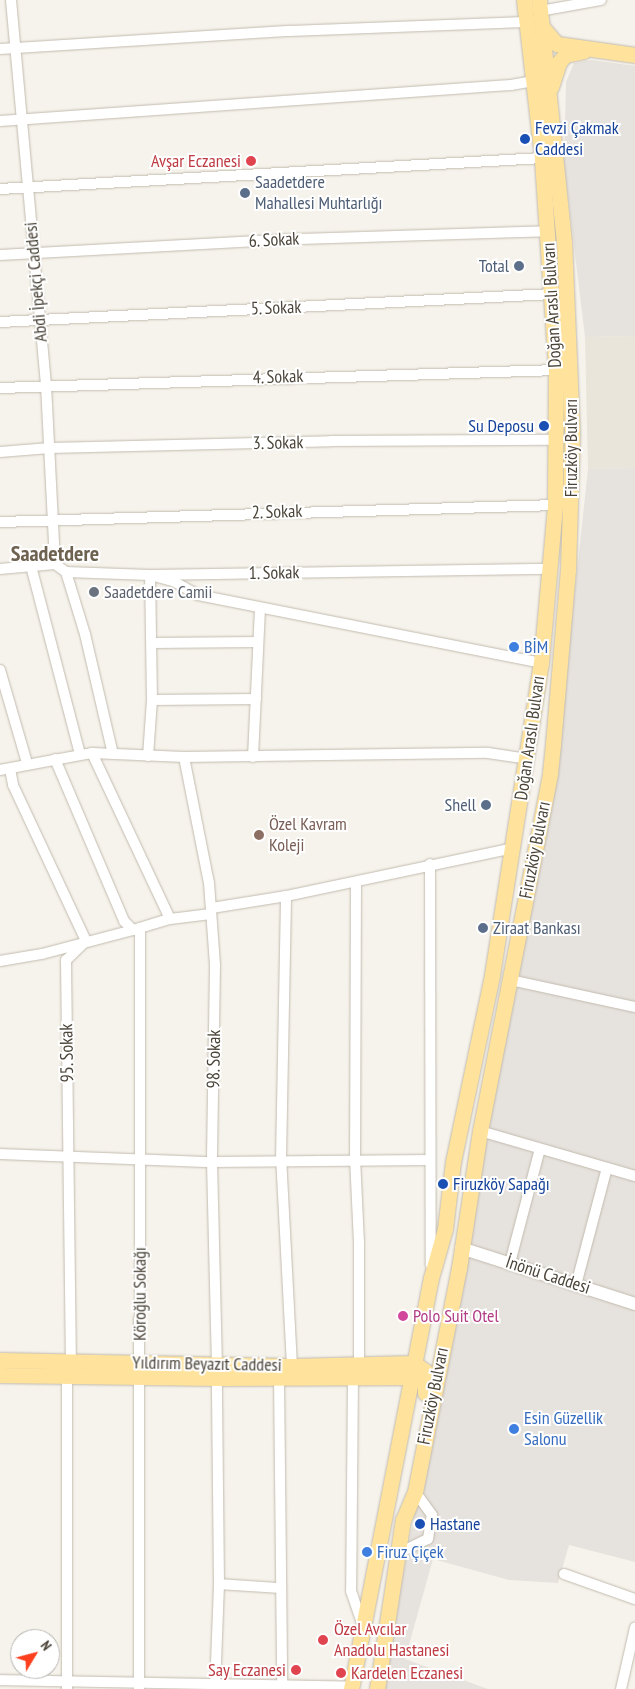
<!DOCTYPE html>
<html>
<head>
<meta charset="utf-8">
<style>
	body { margin:0 }
	#map { position:relative; width:635px; height:1689px; overflow:hidden; background:#f6f3ec; font-family:"PT Sans Narrow",sans-serif }
	div>[style] { position:absolute }
	[style*='--x'] { left:calc(var(--x)*1px); top:calc(var(--y)*1px); width:calc(var(--w)*1px); rotate:calc(var(--a)*1deg) }
	.residential>* { inset:0; background:#eae5da }
	.industrial>* { inset:0; background:#e6e2dd }
	.roads { filter:drop-shadow(0 0 1px #c2bbae) drop-shadow(0 0 1px #c2bbae) }
	.minor>* { height:10px; margin:-5px; padding:0 5px; transform-origin:5px; border-radius:5px; background:#fff }
	.tertiary>* { height:12px; margin:-6px; padding:0 6px; transform-origin:6px; border-radius:6px; background:#fff }
	.primary>* { height:15px; margin:-7.5px; padding:0 7.5px; transform-origin:7.5px; border-radius:7.5px; background:#ffe39c }
	.dots>* { width:14px; height:14px; translate:-50% -50%; box-sizing:border-box; border:2px solid #fff; border-radius:50% }
	span { translate:-50% -50%; white-space:nowrap; text-align:center; line-height:1.15; -webkit-text-stroke:4px #fff; paint-order:stroke }
	.transit-label { font-size:18px; color:#164399 }
	.left { translate:0 -50%; text-align:left }
	.right { translate:-100% -50%; text-align:right }
	.health-label { font-size:18px; color:#be3a42 }
	.service-label { font-size:18px; color:#4e5e75 }
	.street-label { font-size:18px; color:#4b4439 }
	.worship-label { font-size:18px; color:#5b616d }
	.shop-label { font-size:18px; color:#366cbe }
	.education-label { font-size:18px; color:#785e54 }
	.hotel-label { font-size:18px; color:#b23c85 }
	.district-label { font-size:22px; color:#6e6250; font-weight:700 }
	.north { position:absolute; left:10px; top:1629px; width:50px; height:50px; box-sizing:border-box; background:#fff; border:1px solid #b7b4b0; border-radius:50%; rotate:53deg; font-size:14px; font-weight:700; line-height:20px; text-align:center; color:#4b4439 }
	.north::after { content:''; display:block; margin:auto; width:18px; height:22px; background:#fc3f1d; clip-path:polygon(50% 0,100% 100%,50% 72%,0 100%) }
</style>
</head>
<body>
<div id="map">
	<div class="residential">
		<div style="clip-path:polygon(635px 336px,635px 468px,588px 469px,585px 337px)"></div>
	</div>
	<div class="industrial">
		<div style="clip-path:polygon(591px 60px,635px 66px,635px 336px,585px 337px,564px 163px,566px 82px,574px 63px)"></div>
		<div style="clip-path:polygon(635px 468px,635px 1562px,569px 1545px,558px 1583px,509px 1580px,433px 1559px,405px 1659px,488px 1689px,381px 1689px,554px 785px,588px 469px)"></div>
	</div>
	<div class="roads">
		<div class="minor">
			<div style="--x:11;--y:0;--w:387;--a:84.8"></div>
			<div style="--x:46;--y:385;--w:179;--a:87.1"></div>
			<div style="--x:540;--y:11;--w:62;--a:-10.2"></div>
			<div style="--x:0;--y:49;--w:291;--a:-3.6"></div>
			<div style="--x:290;--y:31;--w:237;--a:-2.2"></div>
			<div style="--x:0;--y:121;--w:512;--a:-4.03"></div>
			<div style="--x:511;--y:85;--w:23;--a:-10"></div>
			<div style="--x:0;--y:189;--w:543;--a:-3.27"></div>
			<div style="--x:0;--y:255;--w:300;--a:-3.1"></div>
			<div style="--x:300;--y:239;--w:248;--a:-1.8"></div>
			<div style="--x:0;--y:322;--w:553;--a:-2.9"></div>
			<div style="--x:0;--y:388;--w:556;--a:-1.85"></div>
			<div style="--x:0;--y:452;--w:50;--a:-4.6"></div>
			<div style="--x:50;--y:448;--w:281;--a:-1.4"></div>
			<div style="--x:331;--y:441;--w:225;--a:-0.3"></div>
			<div style="--x:0;--y:522;--w:555;--a:-1.75"></div>
			<div style="--x:31;--y:566;--w:194;--a:75.4"></div>
			<div style="--x:0;--y:569;--w:55;--a:-5.2"></div>
			<div style="--x:55;--y:564;--w:14;--a:36"></div>
			<div style="--x:66;--y:572;--w:84;--a:2"></div>
			<div style="--x:150;--y:575;--w:400;--a:-0.9"></div>
			<div style="--x:66;--y:572;--w:65;--a:73"></div>
			<div style="--x:85;--y:634;--w:123;--a:76.9"></div>
			<div style="--x:152;--y:643;--w:106;--a:-0.5"></div>
			<div style="--x:0;--y:670;--w:97;--a:73.8"></div>
			<div style="--x:152;--y:700;--w:104;--a:-0.6"></div>
			<div style="--x:92;--y:753;--w:183;--a:64.8"></div>
			<div style="--x:148;--y:756;--w:56;--a:-85.9"></div>
			<div style="--x:152;--y:700;--w:125;--a:-90.9"></div>
			<div style="--x:150;--y:575;--w:24;--a:15"></div>
			<div style="--x:173;--y:581;--w:29;--a:29"></div>
			<div style="--x:198;--y:595;--w:350;--a:11.2"></div>
			<div style="--x:184;--y:757;--w:128;--a:78.8"></div>
			<div style="--x:209;--y:883;--w:82;--a:85.8"></div>
			<div style="--x:215;--y:965;--w:197;--a:90.9"></div>
			<div style="--x:212;--y:1162;--w:202;--a:88.6"></div>
			<div style="--x:253;--y:757;--w:149;--a:-87.3"></div>
			<div style="--x:55;--y:759;--w:176;--a:66.9"></div>
			<div style="--x:124;--y:921;--w:13;--a:45"></div>
			<div style="--x:133;--y:930;--w:39;--a:-17"></div>
			<div style="--x:170;--y:919;--w:39;--a:-7"></div>
			<div style="--x:10;--y:769;--w:16;--a:79"></div>
			<div style="--x:13;--y:785;--w:172;--a:64.9"></div>
			<div style="--x:86;--y:941;--w:28;--a:136"></div>
			<div style="--x:66;--y:960;--w:402;--a:89.3"></div>
			<div style="--x:0;--y:770;--w:94;--a:-10.5"></div>
			<div style="--x:92;--y:753;--w:92;--a:2.5"></div>
			<div style="--x:184;--y:757;--w:304;--a:-0.8"></div>
			<div style="--x:488;--y:753;--w:40;--a:8.5"></div>
			<div style="--x:430;--y:864;--w:401;--a:89.9"></div>
			<div style="--x:356;--y:882;--w:276;--a:90.2"></div>
			<div style="--x:355;--y:1158;--w:84;--a:87.3"></div>
			<div style="--x:359;--y:1242;--w:122;--a:90"></div>
			<div style="--x:212;--y:908;--w:75;--a:-9.2"></div>
			<div style="--x:0;--y:961;--w:43;--a:-9.5"></div>
			<div style="--x:42;--y:954;--w:94;--a:-14.8"></div>
			<div style="--x:510;--y:980;--w:128;--a:12.2"></div>
			<div style="--x:480;--y:1131;--w:161;--a:16.2"></div>
			<div style="--x:0;--y:1154;--w:212;--a:2.2"></div>
			<div style="--x:212;--y:1162;--w:218;--a:-0.5"></div>
			<div style="--x:510;--y:1263;--w:118;--a:-75.3"></div>
			<div style="--x:576;--y:1285;--w:121;--a:-75.2"></div>
			<div style="--x:292;--y:1366;--w:207;--a:-93"></div>
			<div style="--x:281;--y:1159;--w:263;--a:-88.9"></div>
			<div style="--x:286;--y:896;--w:232;--a:-11.9"></div>
			<div style="--x:67;--y:1376;--w:313;--a:90"></div>
			<div style="--x:279;--y:1377;--w:312;--a:89.4"></div>
			<div style="--x:353;--y:1377;--w:214;--a:90.5"></div>
			<div style="--x:351;--y:1591;--w:36;--a:71"></div>
			<div style="--x:397;--y:1554;--w:34;--a:-26"></div>
			<div style="--x:428;--y:1539;--w:24;--a:-81"></div>
			<div style="--x:432;--y:1515;--w:29;--a:-126"></div>
			<div style="--x:564;--y:1574;--w:75;--a:19.4"></div>
			<div style="--x:219;--y:1584;--w:61;--a:3.8"></div>
			<div style="--x:0;--y:1680;--w:352;--a:1.1"></div>
			<div style="--x:139;--y:1689;--w:761;--a:-89.92"></div>
			<div style="--x:215;--y:1689;--w:105;--a:-87.8"></div>
			<div style="--x:219;--y:1584;--w:206;--a:-90.6"></div>
			<div style="--x:621;--y:1689;--w:63;--a:-77.1"></div>
		</div>
		<div class="tertiary">
			<div style="--x:461;--y:1248;--w:183;--a:17.8"></div>
		</div>
		<div class="primary">
			<div style="--x:542;--y:27;--w:23;--a:49"></div>
			<div style="--x:557;--y:44;--w:79;--a:8"></div>
			<div style="--x:551;--y:87;--w:26;--a:-72"></div>
			<div style="--x:559;--y:62;--w:9;--a:-49"></div>
			<div style="--x:565;--y:55;--w:19;--a:-12"></div>
			<div style="--x:0;--y:1360;--w:292;--a:1.2"></div>
			<div style="--x:292;--y:1366;--w:122;--a:-1.4"></div>
			<div style="--x:414;--y:1363;--w:14;--a:36"></div>
			<div style="--x:425;--y:1371;--w:22;--a:90"></div>
			<div style="--x:0;--y:1375;--w:217;--a:0.8"></div>
			<div style="--x:217;--y:1378;--w:204;--a:-0.3"></div>
			<div style="--x:351;--y:1689;--w:419;--a:-79"></div>
			<div style="--x:431;--y:1278;--w:51;--a:-74.1"></div>
			<div style="--x:445;--y:1229;--w:67;--a:-83.2"></div>
			<div style="--x:453;--y:1162;--w:191;--a:-78.2"></div>
			<div style="--x:492;--y:975;--w:316;--a:-81.1"></div>
			<div style="--x:541;--y:663;--w:159;--a:-84.9"></div>
			<div style="--x:555;--y:505;--w:135;--a:-89.6"></div>
			<div style="--x:556;--y:370;--w:212;--a:-93.8"></div>
			<div style="--x:542;--y:158;--w:159;--a:-96.5"></div>
			<div style="--x:377;--y:1689;--w:171;--a:-81.3"></div>
			<div style="--x:403;--y:1520;--w:30;--a:-67"></div>
			<div style="--x:415;--y:1492;--w:228;--a:-78.9"></div>
			<div style="--x:459;--y:1268;--w:139;--a:-81.3"></div>
			<div style="--x:480;--y:1131;--w:365;--a:-78.9"></div>
			<div style="--x:550;--y:773;--w:29;--a:-84"></div>
			<div style="--x:553;--y:744;--w:175;--a:-85.1"></div>
			<div style="--x:568;--y:570;--w:138;--a:-88.3"></div>
			<div style="--x:572;--y:432;--w:190;--a:-92.4"></div>
			<div style="--x:564;--y:242;--w:243;--a:-95.9"></div>
		</div>
	</div>
	<div class="dots">
		<div style="left:525px;top:139px;background:#1a4fb4"></div>
		<div style="left:251px;top:161px;background:#e0444e"></div>
		<div style="left:245px;top:193px;background:#5c6f8a"></div>
		<div style="left:519px;top:266px;background:#5c6f8a"></div>
		<div style="left:544px;top:426px;background:#1a4fb4"></div>
		<div style="left:94px;top:592px;background:#6b7280"></div>
		<div style="left:514px;top:647px;background:#3f7fe0"></div>
		<div style="left:486px;top:805px;background:#5c6f8a"></div>
		<div style="left:259px;top:835px;background:#8d6e63"></div>
		<div style="left:483px;top:928px;background:#5c6f8a"></div>
		<div style="left:443px;top:1184px;background:#1a4fb4"></div>
		<div style="left:403px;top:1316px;background:#d1479c"></div>
		<div style="left:514px;top:1429px;background:#3f7fe0"></div>
		<div style="left:420px;top:1524px;background:#1a4fb4"></div>
		<div style="left:367px;top:1552px;background:#3f7fe0"></div>
		<div style="left:323px;top:1640px;background:#e0444e"></div>
		<div style="left:296px;top:1670px;background:#e0444e"></div>
		<div style="left:341px;top:1673px;background:#e0444e"></div>
	</div>
	<div class="transit-label">
		<span class="left" style="left:535px;top:139px">Fevzi Çakmak<br>Caddesi</span>
		<span class="right" style="left:534px;top:426px">Su Deposu</span>
		<span class="left" style="left:453px;top:1184px">Firuzköy Sapağı</span>
		<span class="left" style="left:430px;top:1524px">Hastane</span>
	</div>
	<div class="health-label">
		<span class="right" style="left:241px;top:161px">Avşar Eczanesi</span>
		<span class="left" style="left:334px;top:1640px">Özel Avcılar<br>Anadolu Hastanesi</span>
		<span class="right" style="left:286px;top:1670px">Say Eczanesi</span>
		<span class="left" style="left:351px;top:1673px">Kardelen Eczanesi</span>
	</div>
	<div class="service-label">
		<span class="left" style="left:255px;top:193px">Saadetdere<br>Mahallesi Muhtarlığı</span>
		<span class="right" style="left:509px;top:266px">Total</span>
		<span class="right" style="left:476px;top:805px">Shell</span>
		<span class="left" style="left:493px;top:928px">Ziraat Bankası</span>
	</div>
	<div class="street-label">
		<span style="left:274px;top:240px;rotate:-3deg">6. Sokak</span>
		<span style="left:36px;top:282px;rotate:-95deg">Abdi İpekçi Caddesi</span>
		<span style="left:552px;top:305px;rotate:-93deg">Doğan Araslı Bulvarı</span>
		<span style="left:276px;top:308px;rotate:-2deg">5. Sokak</span>
		<span style="left:278px;top:377px;rotate:-2deg">4. Sokak</span>
		<span style="left:278px;top:443px;rotate:-1deg">3. Sokak</span>
		<span style="left:571px;top:448px;rotate:-90deg">Firuzköy Bulvarı</span>
		<span style="left:277px;top:512px;rotate:-2deg">2. Sokak</span>
		<span style="left:274px;top:573px;rotate:-1deg">1. Sokak</span>
		<span style="left:530px;top:738px;rotate:-82deg">Doğan Araslı Bulvarı</span>
		<span style="left:535px;top:850px;rotate:-79deg">Firuzköy Bulvarı</span>
		<span style="left:67px;top:1053px;rotate:-91deg">95. Sokak</span>
		<span style="left:214px;top:1059px;rotate:-89deg">98. Sokak</span>
		<span style="left:548px;top:1275px;rotate:18deg">İnönü Caddesi</span>
		<span style="left:140px;top:1294px;rotate:-90deg">Köroğlu Sokağı</span>
		<span style="left:207px;top:1364px;rotate:1deg">Yıldırım Beyazıt Caddesi</span>
		<span style="left:433px;top:1396px;rotate:-79deg">Firuzköy Bulvarı</span>
	</div>
	<div class="worship-label">
		<span class="left" style="left:104px;top:592px">Saadetdere Camii</span>
	</div>
	<div class="shop-label">
		<span class="left" style="left:524px;top:647px">BİM</span>
		<span class="left" style="left:524px;top:1429px">Esin Güzellik<br>Salonu</span>
		<span class="left" style="left:377px;top:1552px">Firuz Çiçek</span>
	</div>
	<div class="education-label">
		<span class="left" style="left:269px;top:835px">Özel Kavram<br>Koleji</span>
	</div>
	<div class="hotel-label">
		<span class="left" style="left:413px;top:1316px">Polo Suit Otel</span>
	</div>
	<div class="district-label">
		<span style="left:55px;top:554px">Saadetdere</span>
	</div>
	<div class="north">N</div>
</div>
</body>
</html>
